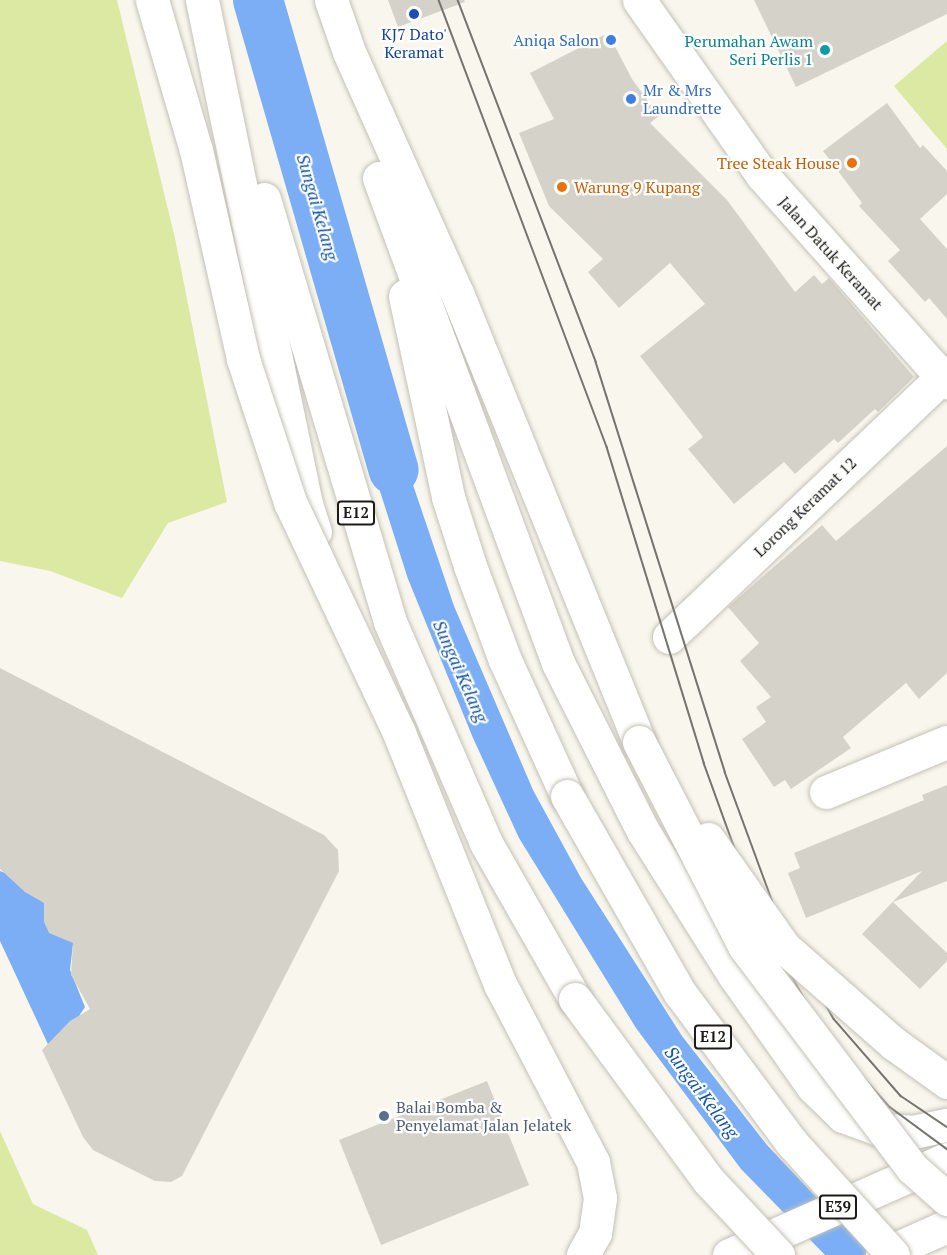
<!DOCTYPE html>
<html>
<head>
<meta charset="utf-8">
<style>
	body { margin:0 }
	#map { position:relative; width:947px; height:1255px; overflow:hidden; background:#f9f7ed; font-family:"PT Serif",serif }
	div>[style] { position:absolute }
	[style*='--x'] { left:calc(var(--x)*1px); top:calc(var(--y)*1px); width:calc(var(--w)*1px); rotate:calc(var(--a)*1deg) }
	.green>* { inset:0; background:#dce9a3 }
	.water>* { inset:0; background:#7baef4 }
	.river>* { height:50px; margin:-25px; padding:0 25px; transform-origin:25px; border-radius:25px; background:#7baef4 }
	.building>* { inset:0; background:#d5d3c9 }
	.roads { filter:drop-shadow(0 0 2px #c3c1b7) drop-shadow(0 0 2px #c3c1b7) }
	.minor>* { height:33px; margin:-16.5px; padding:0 16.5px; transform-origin:16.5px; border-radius:16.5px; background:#fff }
	.highway>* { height:33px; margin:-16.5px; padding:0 16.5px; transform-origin:16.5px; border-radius:16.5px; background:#fff }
	.tram>* { height:1.5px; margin:-0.75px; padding:0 0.75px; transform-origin:0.75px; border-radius:0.75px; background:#75746d }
	.bridges { filter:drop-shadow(0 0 2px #c3c1b7) drop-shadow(0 0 2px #c3c1b7) }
	.highway-bridge>* { height:33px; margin:-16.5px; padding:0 16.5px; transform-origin:16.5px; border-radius:16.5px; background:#fff }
	.dots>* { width:16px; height:16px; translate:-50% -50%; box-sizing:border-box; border:3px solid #fff; border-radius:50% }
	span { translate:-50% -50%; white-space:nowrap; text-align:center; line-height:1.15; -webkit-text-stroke:4.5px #fff; paint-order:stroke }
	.shield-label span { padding:2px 4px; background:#fff; border:2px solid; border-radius:4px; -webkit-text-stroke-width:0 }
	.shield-label { font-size:15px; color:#1c1b17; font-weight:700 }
	.transit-label { font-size:16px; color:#164399 }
	.shop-label { font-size:16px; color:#366cbe }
	.right { translate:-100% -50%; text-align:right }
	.left { translate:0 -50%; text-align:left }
	.culture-label { font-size:16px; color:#0d838f }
	.food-label { font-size:16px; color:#c56008 }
	.street-label { font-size:16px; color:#1c1b17 }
	.service-label { font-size:16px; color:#4e5e75 }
	.water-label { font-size:18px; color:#1354a5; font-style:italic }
</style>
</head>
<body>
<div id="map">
	<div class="green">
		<div style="clip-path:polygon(0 0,117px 0,175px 238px,227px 502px,168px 523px,122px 598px,50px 571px,0 561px)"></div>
		<div style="clip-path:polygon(947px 41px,947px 149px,894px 86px)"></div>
		<div style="clip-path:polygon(0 1131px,33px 1204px,87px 1230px,98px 1255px,0 1255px)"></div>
	</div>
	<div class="water">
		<div style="clip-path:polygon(391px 400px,408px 470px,454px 606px,533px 790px,581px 878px,682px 1036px,767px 1145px,871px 1255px,825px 1255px,741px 1169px,636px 1028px,519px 838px,473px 738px,408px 579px,356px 416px)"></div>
		<div style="clip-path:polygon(0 871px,78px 901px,70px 970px,85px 1007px,53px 1055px,0 941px)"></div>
	</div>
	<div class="river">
		<div style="--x:258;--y:0;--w:489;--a:73.9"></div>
	</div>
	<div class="building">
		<div style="clip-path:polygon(388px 0,464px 0,465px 2px,398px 27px)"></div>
		<div style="clip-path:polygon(754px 0,947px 0,947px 14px,796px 87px)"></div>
		<div style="clip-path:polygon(608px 33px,632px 79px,659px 116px,650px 123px,727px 200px,795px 292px,814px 275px,822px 284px,829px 278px,914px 377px,878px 412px,875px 409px,838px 443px,834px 439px,795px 474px,784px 462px,734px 504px,688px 449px,703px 437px,640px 356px,705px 304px,670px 263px,619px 308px,588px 272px,603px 259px,549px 206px,519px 133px,554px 119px,530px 73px)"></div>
		<div style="clip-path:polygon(887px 103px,920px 148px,923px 145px,947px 171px,947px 194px,920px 219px,947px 249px,947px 319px,929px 298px,925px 302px,888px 261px,900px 250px,859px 206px,862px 203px,823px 151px)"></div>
		<div style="clip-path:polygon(947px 446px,947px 673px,919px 699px,906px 683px,843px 737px,851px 748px,791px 789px,785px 780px,774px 787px,742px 739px,766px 722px,756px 707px,771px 697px,740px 661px,759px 643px,728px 607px,822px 525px,836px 541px)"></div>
		<div style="clip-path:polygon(0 668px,324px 835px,338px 850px,339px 871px,182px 1176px,171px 1182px,155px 1181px,93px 1150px,83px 1137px,42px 1050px,70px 1021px,90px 1009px,71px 975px,73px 943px,49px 933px,44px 922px,44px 903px,25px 892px,0 869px)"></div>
		<div style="clip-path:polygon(947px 785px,947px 881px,893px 902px,947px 953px,947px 961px,920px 989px,862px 934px,922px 871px,806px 918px,788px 873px,800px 868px,794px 853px,924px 800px,922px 795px)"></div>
		<div style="clip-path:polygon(487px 1081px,529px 1185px,381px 1245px,339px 1140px)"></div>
	</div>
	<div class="roads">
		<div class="minor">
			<div style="--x:639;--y:0;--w:214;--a:54.9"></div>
			<div style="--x:762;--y:175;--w:278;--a:48.3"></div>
			<div style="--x:669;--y:637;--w:384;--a:-43.6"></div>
			<div style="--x:826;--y:792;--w:131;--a:-22.5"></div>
		</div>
		<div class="highway">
			<div style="--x:202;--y:0;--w:515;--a:78.34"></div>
			<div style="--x:306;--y:504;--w:29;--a:72"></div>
			<div style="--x:331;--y:0;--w:55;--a:70.9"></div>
			<div style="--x:349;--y:52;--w:264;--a:65.9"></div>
			<div style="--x:457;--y:293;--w:484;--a:67.9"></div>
			<div style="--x:379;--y:178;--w:517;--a:69.74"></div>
			<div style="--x:558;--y:663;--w:188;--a:63.2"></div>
			<div style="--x:643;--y:831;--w:170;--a:57.7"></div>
			<div style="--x:734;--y:975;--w:137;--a:54.8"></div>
			<div style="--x:813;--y:1087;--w:42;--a:44"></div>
			<div style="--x:843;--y:1116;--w:37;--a:20"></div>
			<div style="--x:878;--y:1129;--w:35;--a:5"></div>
			<div style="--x:913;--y:1132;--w:35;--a:-12"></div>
			<div style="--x:264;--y:199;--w:441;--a:73.4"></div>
			<div style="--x:390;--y:622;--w:241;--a:66.5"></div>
			<div style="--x:486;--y:843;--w:180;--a:60.3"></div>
			<div style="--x:405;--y:296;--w:206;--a:77.9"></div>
			<div style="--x:448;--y:497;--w:72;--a:72.3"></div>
			<div style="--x:470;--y:566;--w:100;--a:69.6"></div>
			<div style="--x:505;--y:660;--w:149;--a:65.5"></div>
			<div style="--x:729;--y:1255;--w:238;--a:-23.8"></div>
			<div style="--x:882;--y:1255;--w:71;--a:-24"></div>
		</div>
	</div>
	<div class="tram">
		<div style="--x:439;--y:0;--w:478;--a:69.4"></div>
		<div style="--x:607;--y:447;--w:331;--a:72.9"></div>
		<div style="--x:704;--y:763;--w:170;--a:70.1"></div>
		<div style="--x:762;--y:923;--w:123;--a:60.7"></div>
		<div style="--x:822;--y:1030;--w:103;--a:48.6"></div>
		<div style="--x:890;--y:1107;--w:71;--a:36.4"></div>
		<div style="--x:458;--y:0;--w:387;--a:69.1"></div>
		<div style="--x:596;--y:362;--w:430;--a:72.5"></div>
		<div style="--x:725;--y:772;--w:171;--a:69.8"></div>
		<div style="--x:784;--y:932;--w:100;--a:60.1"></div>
		<div style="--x:834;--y:1019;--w:102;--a:49"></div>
		<div style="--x:901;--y:1096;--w:55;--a:34"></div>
	</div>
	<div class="bridges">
		<div class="highway-bridge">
			<div style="--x:152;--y:0;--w:156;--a:73.7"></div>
			<div style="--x:196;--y:150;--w:214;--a:77.3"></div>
			<div style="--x:243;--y:359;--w:151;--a:71.8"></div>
			<div style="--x:290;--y:502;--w:255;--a:64.7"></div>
			<div style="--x:399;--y:733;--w:271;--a:68.1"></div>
			<div style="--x:500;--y:984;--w:201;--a:62.4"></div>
			<div style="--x:593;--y:1162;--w:37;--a:79"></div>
			<div style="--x:600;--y:1198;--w:35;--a:98"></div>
			<div style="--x:595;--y:1233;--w:25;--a:119"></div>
			<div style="--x:639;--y:742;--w:231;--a:62.7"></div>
			<div style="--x:745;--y:947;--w:277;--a:52.9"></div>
			<div style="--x:912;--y:1168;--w:47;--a:41.5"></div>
			<div style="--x:567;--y:796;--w:227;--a:60.2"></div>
			<div style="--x:680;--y:993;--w:186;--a:53.3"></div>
			<div style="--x:791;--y:1142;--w:152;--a:47.9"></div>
			<div style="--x:708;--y:839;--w:133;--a:54.8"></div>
			<div style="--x:785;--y:948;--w:144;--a:41.3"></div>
			<div style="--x:893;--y:1043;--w:67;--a:35.8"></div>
			<div style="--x:575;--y:999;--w:225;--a:53.7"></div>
			<div style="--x:708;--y:1180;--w:103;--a:47"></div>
		</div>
	</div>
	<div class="dots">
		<div style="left:414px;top:14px;background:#1a4fb4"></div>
		<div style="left:611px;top:40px;background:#3f7fe0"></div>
		<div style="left:825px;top:50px;background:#0f9aa8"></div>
		<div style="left:631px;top:99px;background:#3f7fe0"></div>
		<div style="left:852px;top:163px;background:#e8710a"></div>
		<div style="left:562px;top:187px;background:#e8710a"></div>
		<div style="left:384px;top:1116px;background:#5c6f8a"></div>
	</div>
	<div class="shield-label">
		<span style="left:356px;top:513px">E12</span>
		<span style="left:713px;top:1037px">E12</span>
		<span style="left:838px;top:1207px">E39</span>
	</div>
	<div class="transit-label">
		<span style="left:414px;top:43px">KJ7 Dato'<br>Keramat</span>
	</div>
	<div class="shop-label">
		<span class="right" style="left:599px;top:40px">Aniqa Salon</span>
		<span class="left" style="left:643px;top:99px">Mr &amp; Mrs<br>Laundrette</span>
	</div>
	<div class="culture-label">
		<span class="right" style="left:813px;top:50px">Perumahan Awam<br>Seri Perlis 1</span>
	</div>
	<div class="food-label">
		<span class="right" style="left:840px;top:163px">Tree Steak House</span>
		<span class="left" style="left:574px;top:187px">Warung 9 Kupang</span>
	</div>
	<div class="street-label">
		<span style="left:831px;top:253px;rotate:48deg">Jalan Datuk Keramat</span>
		<span style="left:805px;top:507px;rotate:-44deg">Lorong Keramat 12</span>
	</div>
	<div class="service-label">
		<span class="left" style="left:396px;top:1116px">Balai Bomba &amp;<br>Penyelamat Jalan Jelatek</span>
	</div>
	<div class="water-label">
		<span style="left:318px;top:207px;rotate:74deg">Sungai Kelang</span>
		<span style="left:461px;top:671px;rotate:66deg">Sungai Kelang</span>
		<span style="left:702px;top:1092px;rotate:53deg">Sungai Kelang</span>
	</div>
</div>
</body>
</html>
